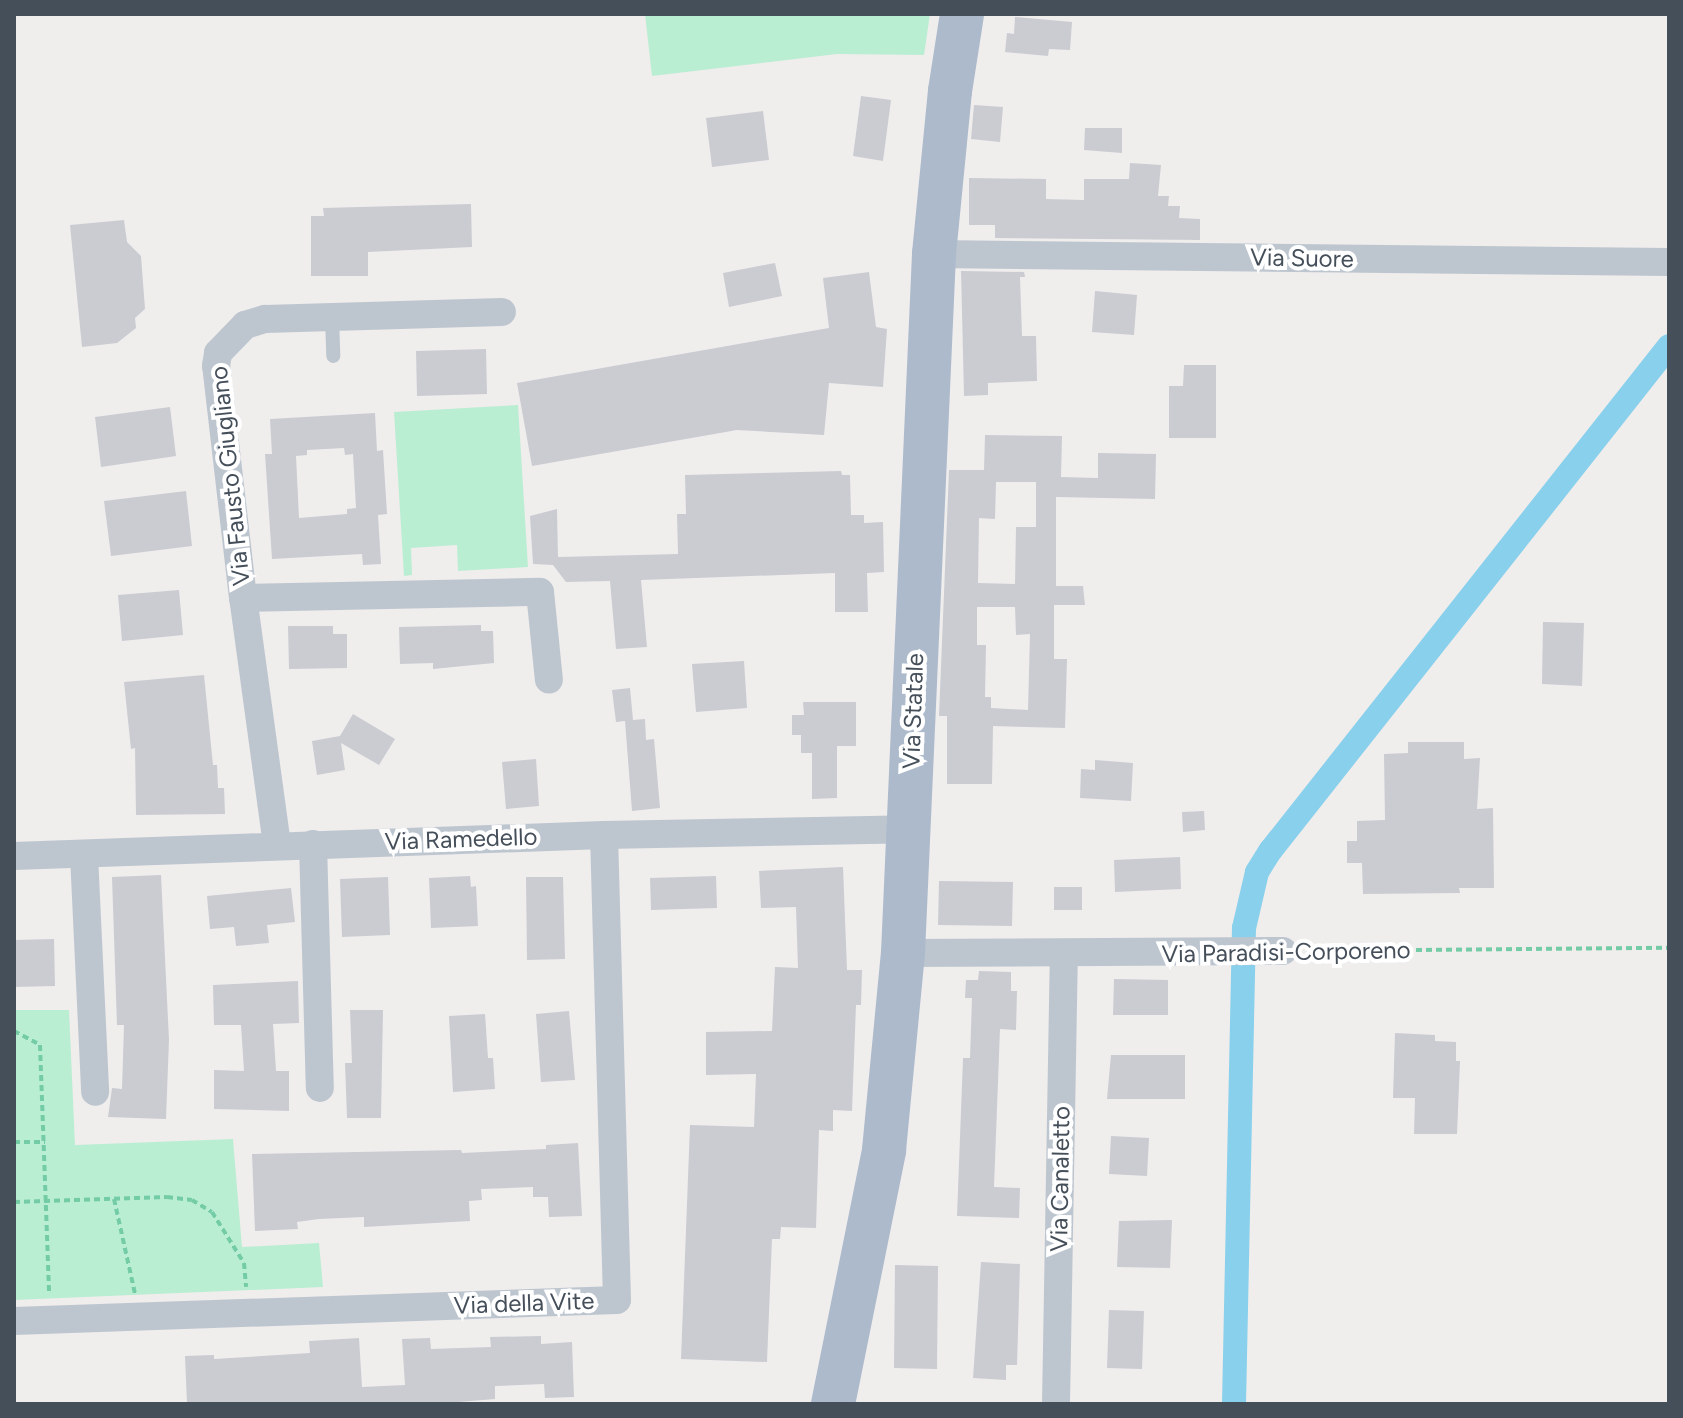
<!DOCTYPE html>
<html>
<head>
<meta charset="utf-8">
<style>
	body { margin:0 }
	#map { position:relative; width:1683px; height:1418px; overflow:hidden; background:#f0eded; font-family:Figtree,sans-serif }
	div>[style] { position:absolute }
	[style*='--x'] { left:calc(var(--x)*1px); top:calc(var(--y)*1px); width:calc(var(--w)*1px); rotate:calc(var(--a)*1deg) }
	.green>* { inset:0; background:#baeed2 }
	.canal>* { height:24px; margin:-12px; padding:0 12px; transform-origin:12px; border-radius:12px; background:#88d0eb }
	.building>* { inset:0; background:#caccd2 }
	.path>* { height:4px; margin-top:-2px; transform-origin:0; background:repeating-linear-gradient(90deg,#73cca5 0 6px,transparent 0 10px) }
	.service>* { height:14px; margin:-7px; padding:0 7px; transform-origin:7px; border-radius:7px; background:#bdc6cf }
	.minor>* { height:28px; margin:-14px; padding:0 14px; transform-origin:14px; border-radius:14px; background:#bdc6cf }
	.primary>* { height:44px; margin:-22px; padding:0 22px; transform-origin:22px; border-radius:22px; background:#acbacc }
	span { translate:-50% -50%; white-space:nowrap; text-align:center; line-height:1.15; -webkit-text-stroke:8px #fff; paint-order:stroke }
	.street-label { font-size:24px; color:#454f5a }
	.frame { position:absolute; inset:0; border:16px solid #454f5a; pointer-events:none }
</style>
</head>
<body>
<div id="map">
	<div class="green">
		<div style="clip-path:polygon(645px 14px,930px 14px,924px 55px,837px 54px,652px 76px)"></div>
		<div style="clip-path:polygon(518px 405px,528px 567px,458px 571px,457px 545px,411px 548px,412px 575px,404px 576px,394px 412px)"></div>
		<div style="clip-path:polygon(14px 1010px,69px 1010px,75px 1145px,233px 1139px,242px 1247px,319px 1243px,323px 1287px,14px 1300px)"></div>
	</div>
	<div class="canal">
		<div style="--x:1234;--y:1404;--w:476;--a:-88.8"></div>
		<div style="--x:1244;--y:928;--w:57;--a:-76.9"></div>
		<div style="--x:1257;--y:872;--w:26;--a:-58"></div>
		<div style="--x:1271;--y:850;--w:642;--a:-51.7"></div>
	</div>
	<div class="building">
		<div style="clip-path:polygon(1015px 17px,1072px 22px,1070px 50px,1049px 49px,1048px 56px,1005px 52px,1007px 33px,1014px 34px)"></div>
		<div style="clip-path:polygon(861px 96px,891px 100px,883px 161px,853px 156px)"></div>
		<div style="clip-path:polygon(974px 105px,1003px 107px,1000px 142px,971px 139px)"></div>
		<div style="clip-path:polygon(763px 111px,769px 160px,712px 167px,706px 118px)"></div>
		<div style="clip-path:polygon(1085px 128px,1122px 128px,1122px 153px,1084px 150px)"></div>
		<div style="clip-path:polygon(1130px 163px,1161px 165px,1158px 196px,1169px 196px,1168px 206px,1180px 206px,1179px 218px,1200px 219px,1200px 240px,995px 238px,995px 225px,969px 225px,969px 178px,1046px 179px,1046px 199px,1084px 200px,1084px 179px,1129px 179px)"></div>
		<div style="clip-path:polygon(471px 204px,472px 247px,368px 252px,368px 276px,311px 276px,311px 216px,324px 216px,323px 208px)"></div>
		<div style="clip-path:polygon(124px 220px,127px 242px,141px 256px,145px 309px,135px 318px,136px 328px,117px 343px,82px 347px,70px 225px)"></div>
		<div style="clip-path:polygon(775px 263px,782px 296px,729px 307px,723px 273px)"></div>
		<div style="clip-path:polygon(961px 271px,1024px 272px,1025px 277px,1020px 277px,1022px 336px,1036px 336px,1037px 381px,988px 383px,988px 395px,964px 396px)"></div>
		<div style="clip-path:polygon(869px 272px,876px 327px,887px 329px,883px 387px,829px 383px,824px 435px,737px 430px,532px 466px,517px 383px,829px 328px,823px 278px)"></div>
		<div style="clip-path:polygon(1095px 291px,1137px 295px,1134px 335px,1092px 332px)"></div>
		<div style="clip-path:polygon(486px 349px,487px 394px,417px 396px,416px 351px)"></div>
		<div style="clip-path:polygon(1184px 365px,1216px 365px,1216px 438px,1169px 438px,1169px 386px,1183px 386px)"></div>
		<div style="clip-path:polygon(170px 407px,176px 456px,101px 467px,95px 417px)"></div>
		<div style="clip-path:polygon(evenodd,375px 413px,377px 451px,383px 450px,387px 514px,378px 515px,381px 564px,363px 565px,362px 554px,272px 559px,265px 454px,272px 454px,270px 419px,375px 413px,344px 448px,345px 455px,353px 454px,356px 508px,347px 509px,347px 514px,299px 518px,296px 456px,307px 455px,307px 450px,344px 448px)"></div>
		<div style="clip-path:polygon(evenodd,985px 435px,1062px 436px,1061px 477px,1098px 478px,1098px 453px,1156px 454px,1155px 499px,1056px 497px,1056px 586px,1083px 586px,1085px 605px,1054px 605px,1054px 659px,1067px 659px,1065px 728px,993px 726px,992px 784px,947px 784px,947px 716px,939px 716px,949px 470px,984px 470px,985px 435px,996px 482px,1036px 482px,1036px 527px,1016px 527px,1015px 584px,978px 583px,979px 518px,995px 519px,996px 482px,985px 435px,977px 607px,1015px 607px,1016px 635px,1030px 634px,1028px 710px,991px 708px,991px 697px,985px 697px,986px 645px,977px 645px,977px 607px)"></div>
		<div style="clip-path:polygon(841px 471px,842px 475px,850px 475px,851px 515px,864px 515px,864px 523px,883px 522px,884px 572px,867px 573px,868px 612px,835px 612px,835px 573px,641px 580px,647px 647px,616px 649px,610px 581px,566px 582px,553px 565px,533px 564px,530px 516px,557px 509px,558px 557px,678px 554px,677px 514px,686px 514px,685px 475px)"></div>
		<div style="clip-path:polygon(186px 491px,192px 546px,111px 556px,104px 501px)"></div>
		<div style="clip-path:polygon(179px 590px,183px 635px,122px 641px,118px 595px)"></div>
		<div style="clip-path:polygon(1543px 622px,1584px 623px,1582px 686px,1542px 684px)"></div>
		<div style="clip-path:polygon(481px 625px,481px 631px,493px 631px,494px 663px,433px 669px,433px 663px,400px 664px,399px 627px)"></div>
		<div style="clip-path:polygon(288px 626px,333px 626px,333px 634px,347px 634px,347px 668px,289px 669px)"></div>
		<div style="clip-path:polygon(744px 661px,747px 708px,696px 712px,692px 664px)"></div>
		<div style="clip-path:polygon(204px 675px,213px 765px,217px 765px,218px 788px,224px 788px,225px 814px,136px 815px,135px 748px,131px 749px,124px 682px)"></div>
		<div style="clip-path:polygon(630px 688px,633px 720px,645px 719px,646px 740px,654px 739px,660px 808px,632px 811px,625px 721px,616px 722px,612px 690px)"></div>
		<div style="clip-path:polygon(803px 702px,856px 702px,856px 746px,837px 746px,837px 798px,812px 799px,812px 753px,801px 753px,801px 735px,792px 735px,792px 715px,804px 715px)"></div>
		<div style="clip-path:polygon(353px 714px,395px 739px,379px 765px,341px 743px,345px 770px,317px 775px,312px 741px,340px 736px)"></div>
		<div style="clip-path:polygon(1408px 742px,1464px 742px,1464px 759px,1480px 758px,1477px 809px,1493px 808px,1494px 888px,1459px 888px,1460px 893px,1363px 894px,1362px 863px,1347px 863px,1347px 841px,1357px 841px,1357px 821px,1385px 820px,1384px 754px,1408px 753px)"></div>
		<div style="clip-path:polygon(536px 759px,539px 806px,506px 809px,502px 762px)"></div>
		<div style="clip-path:polygon(1095px 760px,1133px 763px,1131px 801px,1080px 798px,1081px 769px,1095px 770px)"></div>
		<div style="clip-path:polygon(1204px 811px,1205px 830px,1183px 832px,1182px 812px)"></div>
		<div style="clip-path:polygon(1180px 857px,1181px 889px,1115px 892px,1114px 860px)"></div>
		<div style="clip-path:polygon(843px 867px,847px 970px,862px 970px,861px 1005px,856px 1005px,852px 1111px,833px 1110px,833px 1131px,819px 1130px,816px 1228px,781px 1227px,780px 1239px,772px 1239px,767px 1362px,681px 1359px,690px 1125px,754px 1127px,756px 1074px,706px 1075px,706px 1032px,772px 1031px,775px 967px,798px 968px,796px 907px,761px 908px,759px 871px)"></div>
		<div style="clip-path:polygon(161px 875px,169px 1040px,166px 1119px,108px 1117px,112px 1088px,122px 1089px,124px 1025px,117px 1025px,112px 877px)"></div>
		<div style="clip-path:polygon(470px 876px,471px 887px,476px 886px,478px 926px,431px 928px,429px 878px)"></div>
		<div style="clip-path:polygon(716px 876px,717px 908px,651px 910px,650px 878px)"></div>
		<div style="clip-path:polygon(388px 877px,390px 935px,342px 937px,340px 879px)"></div>
		<div style="clip-path:polygon(526px 877px,563px 877px,565px 959px,527px 960px)"></div>
		<div style="clip-path:polygon(939px 881px,1013px 882px,1012px 926px,938px 925px)"></div>
		<div style="clip-path:polygon(1054px 887px,1082px 887px,1082px 910px,1054px 910px)"></div>
		<div style="clip-path:polygon(291px 888px,295px 922px,267px 925px,269px 943px,236px 946px,234px 927px,210px 929px,207px 896px)"></div>
		<div style="clip-path:polygon(54px 939px,55px 986px,14px 987px,14px 940px)"></div>
		<div style="clip-path:polygon(979px 971px,1011px 972px,1011px 991px,1017px 991px,1016px 1030px,1000px 1029px,994px 1187px,1020px 1188px,1019px 1218px,957px 1216px,963px 1058px,970px 1058px,972px 998px,965px 998px,966px 980px,978px 980px)"></div>
		<div style="clip-path:polygon(1114px 979px,1168px 980px,1168px 1015px,1113px 1015px)"></div>
		<div style="clip-path:polygon(298px 981px,299px 1023px,273px 1024px,276px 1071px,289px 1071px,289px 1111px,214px 1109px,214px 1070px,244px 1071px,241px 1025px,214px 1025px,213px 985px)"></div>
		<div style="clip-path:polygon(350px 1010px,383px 1010px,381px 1118px,347px 1118px,345px 1063px,352px 1063px)"></div>
		<div style="clip-path:polygon(569px 1011px,575px 1080px,541px 1082px,536px 1014px)"></div>
		<div style="clip-path:polygon(485px 1014px,488px 1058px,493px 1058px,495px 1089px,453px 1092px,449px 1016px)"></div>
		<div style="clip-path:polygon(1395px 1033px,1435px 1035px,1435px 1041px,1456px 1042px,1456px 1061px,1460px 1061px,1457px 1134px,1414px 1134px,1415px 1098px,1393px 1098px)"></div>
		<div style="clip-path:polygon(1111px 1055px,1185px 1055px,1185px 1099px,1107px 1099px)"></div>
		<div style="clip-path:polygon(1111px 1136px,1149px 1138px,1147px 1176px,1109px 1174px)"></div>
		<div style="clip-path:polygon(578px 1143px,582px 1216px,549px 1217px,548px 1197px,533px 1197px,533px 1187px,481px 1189px,482px 1200px,469px 1201px,470px 1221px,364px 1227px,364px 1217px,319px 1219px,297px 1222px,298px 1229px,255px 1231px,252px 1154px,461px 1150px,462px 1153px,546px 1149px,546px 1145px)"></div>
		<div style="clip-path:polygon(1172px 1220px,1170px 1268px,1117px 1267px,1119px 1221px)"></div>
		<div style="clip-path:polygon(981px 1262px,1020px 1264px,1017px 1365px,1006px 1365px,1006px 1380px,973px 1378px)"></div>
		<div style="clip-path:polygon(895px 1265px,938px 1266px,937px 1369px,894px 1368px)"></div>
		<div style="clip-path:polygon(1109px 1310px,1144px 1311px,1142px 1369px,1107px 1368px)"></div>
		<div style="clip-path:polygon(541px 1336px,541px 1344px,572px 1342px,574px 1397px,545px 1398px,544px 1384px,495px 1386px,495px 1399px,434px 1404px,187px 1404px,185px 1356px,214px 1355px,214px 1359px,310px 1353px,309px 1341px,359px 1338px,362px 1387px,405px 1385px,402px 1339px,430px 1338px,431px 1349px,491px 1347px,490px 1337px)"></div>
	</div>
	<div class="path">
		<div style="--x:1306;--y:951;--w:363;--a:-0.5"></div>
		<div style="--x:14;--y:1031;--w:30;--a:28"></div>
		<div style="--x:40;--y:1045;--w:249;--a:87.9"></div>
		<div style="--x:14;--y:1142;--w:31;--a:0"></div>
		<div style="--x:114;--y:1199;--w:97;--a:77.5"></div>
		<div style="--x:14;--y:1202;--w:153;--a:-1.9"></div>
		<div style="--x:167;--y:1197;--w:25;--a:7"></div>
		<div style="--x:192;--y:1200;--w:23;--a:31"></div>
		<div style="--x:212;--y:1212;--w:60;--a:57.9"></div>
		<div style="--x:244;--y:1263;--w:24;--a:85"></div>
	</div>
	<div class="service">
		<div style="--x:332;--y:318;--w:38;--a:88"></div>
	</div>
	<div class="minor">
		<div style="--x:934;--y:254;--w:735;--a:0.62"></div>
		<div style="--x:243;--y:598;--w:297;--a:-1.2"></div>
		<div style="--x:540;--y:592;--w:88;--a:84.2"></div>
		<div style="--x:313;--y:844;--w:244;--a:88.4"></div>
		<div style="--x:277;--y:845;--w:249;--a:-97.8"></div>
		<div style="--x:243;--y:598;--w:234;--a:-96.6"></div>
		<div style="--x:216;--y:366;--w:13;--a:-81"></div>
		<div style="--x:218;--y:353;--w:39;--a:-46"></div>
		<div style="--x:245;--y:325;--w:21;--a:-17"></div>
		<div style="--x:265;--y:319;--w:237;--a:-1.7"></div>
		<div style="--x:84;--y:855;--w:237;--a:87.3"></div>
		<div style="--x:14;--y:856;--w:590;--a:-2.04"></div>
		<div style="--x:604;--y:835;--w:305;--a:-1.1"></div>
		<div style="--x:903;--y:953;--w:380;--a:-0.3"></div>
		<div style="--x:14;--y:1321;--w:603;--a:-1.99"></div>
		<div style="--x:617;--y:1300;--w:465;--a:-91.6"></div>
		<div style="--x:1056;--y:1404;--w:451;--a:-89"></div>
	</div>
	<div class="primary">
		<div style="--x:833;--y:1404;--w:259;--a:-78.6"></div>
		<div style="--x:884;--y:1150;--w:198;--a:-84.5"></div>
		<div style="--x:903;--y:953;--w:700;--a:-87.46"></div>
		<div style="--x:934;--y:254;--w:164;--a:-84.4"></div>
		<div style="--x:950;--y:91;--w:78;--a:-81.1"></div>
	</div>
	<div class="street-label">
		<span style="left:1302px;top:258px;rotate:1deg">Via Suore</span>
		<span style="left:230px;top:476px;rotate:-96deg">Via Fausto Giugliano</span>
		<span style="left:913px;top:711px;rotate:-88deg">Via Statale</span>
		<span style="left:461px;top:839px;rotate:-2deg">Via Ramedello</span>
		<span style="left:1286px;top:952px;rotate:-1deg">Via Paradisi-Corporeno</span>
		<span style="left:1060px;top:1179px;rotate:-89deg">Via Canaletto</span>
		<span style="left:524px;top:1303px;rotate:-2deg">Via della Vite</span>
	</div>
	<div class="frame"></div>
</div>
</body>
</html>
